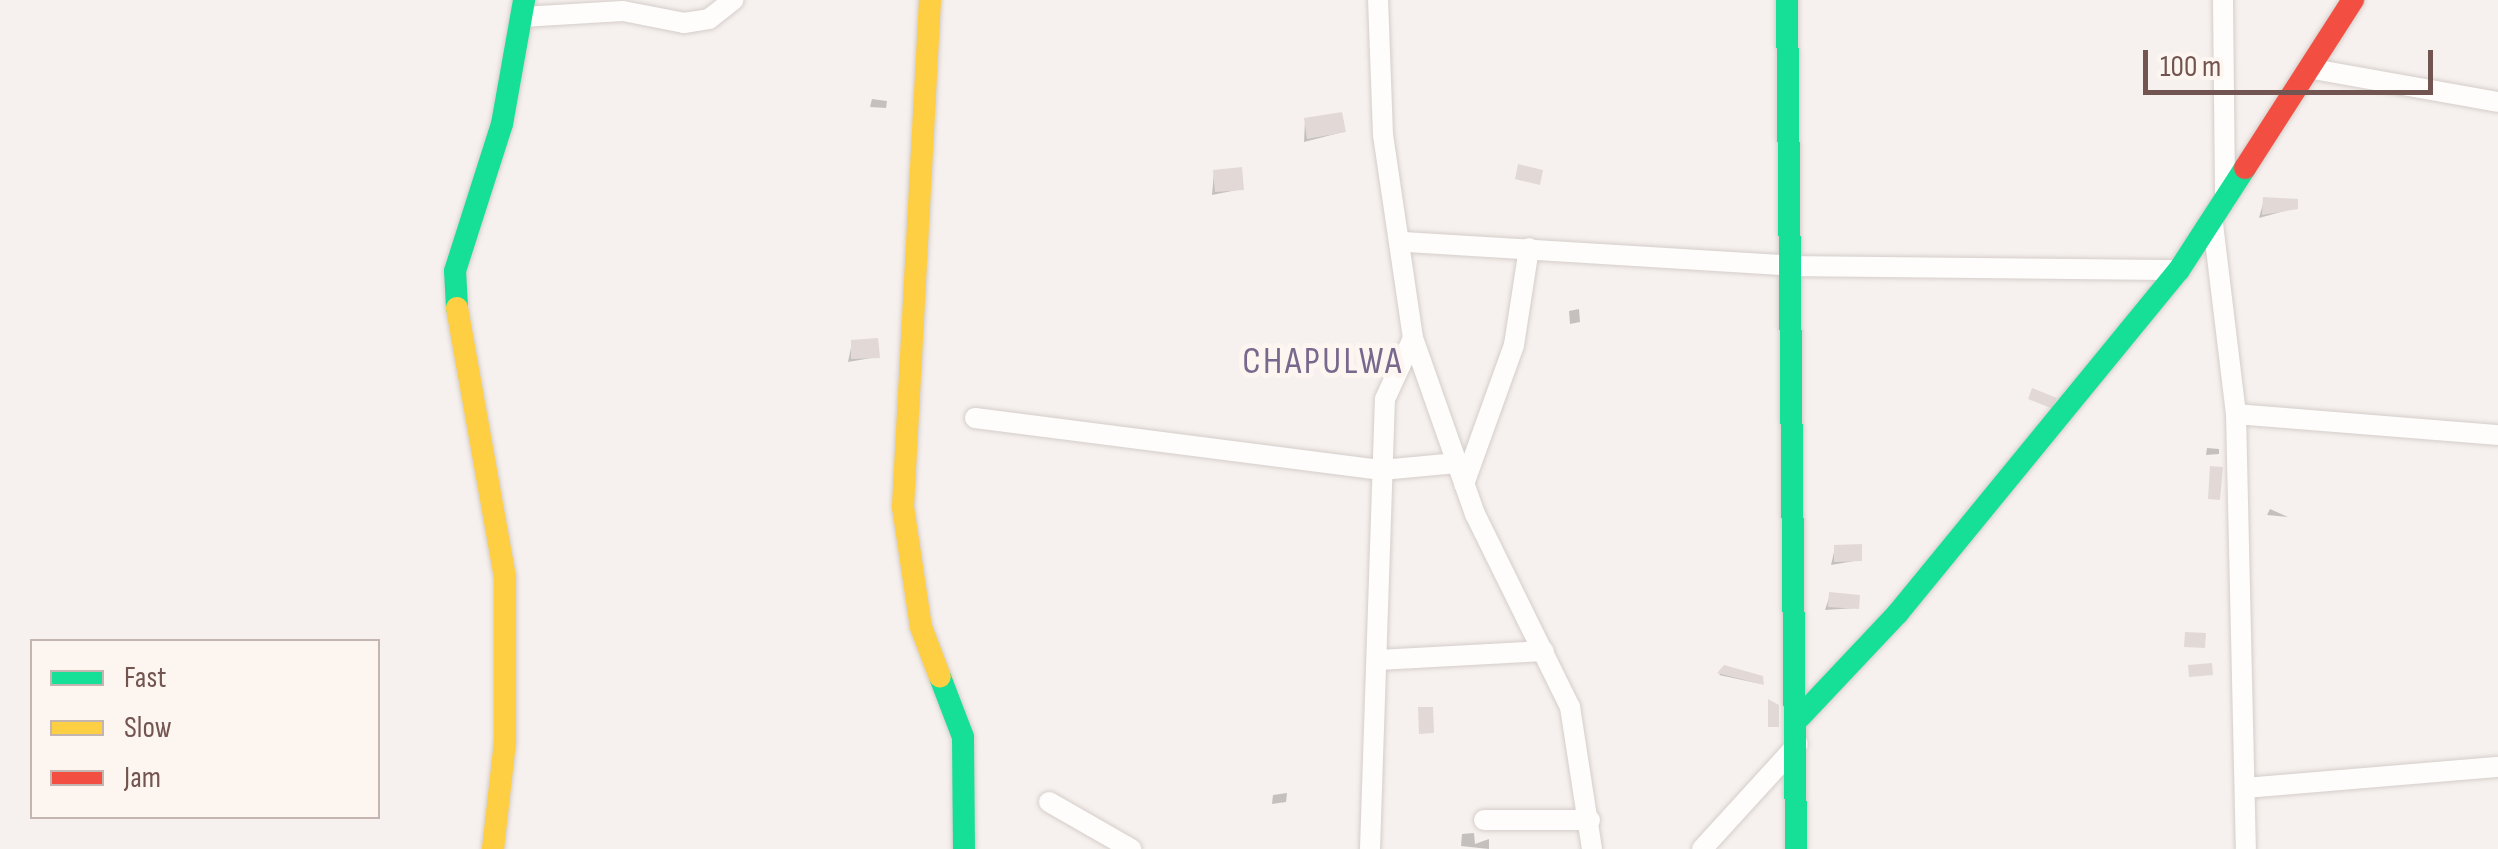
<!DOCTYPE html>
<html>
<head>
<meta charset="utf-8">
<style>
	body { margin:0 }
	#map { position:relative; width:2498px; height:849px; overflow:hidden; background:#f6f1ee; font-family:"Sofia Sans Condensed",sans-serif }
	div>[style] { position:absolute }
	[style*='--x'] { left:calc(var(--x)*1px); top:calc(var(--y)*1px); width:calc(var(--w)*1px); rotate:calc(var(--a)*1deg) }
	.shadow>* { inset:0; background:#0003 }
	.building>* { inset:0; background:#e2d9d6 }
	.roads { filter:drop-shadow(0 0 2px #d5cdca) drop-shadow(0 0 2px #d5cdca) }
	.street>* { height:20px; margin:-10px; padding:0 10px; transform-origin:10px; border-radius:10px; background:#fefdfc }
	.fast>* { height:22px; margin:-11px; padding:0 11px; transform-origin:11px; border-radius:11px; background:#16e098 }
	.slow>* { height:22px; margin:-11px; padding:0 11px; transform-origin:11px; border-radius:11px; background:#ffcf43 }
	.jam>* { height:22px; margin:-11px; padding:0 11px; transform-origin:11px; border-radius:11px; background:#f24e42 }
	span { translate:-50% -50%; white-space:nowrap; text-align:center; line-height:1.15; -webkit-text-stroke:10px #fdf5f0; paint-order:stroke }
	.quarter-label { font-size:38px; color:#79688d; letter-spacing:2.5px }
	.legend { position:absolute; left:30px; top:639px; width:350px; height:180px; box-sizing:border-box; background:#fdf5f0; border:2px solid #c5b5b0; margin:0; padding:12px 18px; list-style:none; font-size:30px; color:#725551 }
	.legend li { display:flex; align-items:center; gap:20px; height:50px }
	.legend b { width:50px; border:2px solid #c5b5b0 }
	.scale { position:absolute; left:2143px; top:50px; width:290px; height:45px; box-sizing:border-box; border:5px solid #725551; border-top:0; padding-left:12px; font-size:30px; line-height:35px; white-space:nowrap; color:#725551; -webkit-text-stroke:8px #fdf5f0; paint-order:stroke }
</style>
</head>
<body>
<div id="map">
	<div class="shadow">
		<div style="clip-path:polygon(872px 99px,887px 101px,886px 108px,870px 107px)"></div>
		<div style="clip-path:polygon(1305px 121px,1343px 132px,1304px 142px)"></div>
		<div style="clip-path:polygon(1214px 172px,1242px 189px,1212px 195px)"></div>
		<div style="clip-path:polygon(2264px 200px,2295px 208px,2259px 218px)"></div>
		<div style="clip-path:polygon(1579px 309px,1580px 322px,1570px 324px,1569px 311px)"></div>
		<div style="clip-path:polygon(852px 343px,877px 357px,848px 362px)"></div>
		<div style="clip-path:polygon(2207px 448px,2219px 449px,2219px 454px,2206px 455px)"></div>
		<div style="clip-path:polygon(2270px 509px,2288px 517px,2267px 515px)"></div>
		<div style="clip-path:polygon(1835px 548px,1860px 560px,1831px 565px)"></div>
		<div style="clip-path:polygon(1830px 595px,1856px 608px,1825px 610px)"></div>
		<div style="clip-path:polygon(1725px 668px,1760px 678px,1761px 684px,1719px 675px)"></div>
		<div style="clip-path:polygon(1287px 793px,1286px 802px,1272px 804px,1273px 795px)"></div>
		<div style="clip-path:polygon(1474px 833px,1475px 844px,1489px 839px,1489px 849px,1461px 846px,1462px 834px)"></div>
	</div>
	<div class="building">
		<div style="clip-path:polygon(1342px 112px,1346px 132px,1307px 139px,1304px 118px)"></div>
		<div style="clip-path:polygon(1518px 164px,1543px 170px,1540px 185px,1515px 179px)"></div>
		<div style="clip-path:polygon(1242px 167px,1244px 190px,1215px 192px,1213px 170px)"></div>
		<div style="clip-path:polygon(2263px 197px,2298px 199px,2298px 209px,2262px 215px)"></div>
		<div style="clip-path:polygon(878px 338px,880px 358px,851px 359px,851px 340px)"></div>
		<div style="clip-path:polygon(2032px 388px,2057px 398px,2053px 409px,2028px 399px)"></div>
		<div style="clip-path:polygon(2210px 466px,2223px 467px,2220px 500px,2208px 499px)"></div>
		<div style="clip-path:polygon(1862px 544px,1862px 561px,1834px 562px,1834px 545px)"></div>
		<div style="clip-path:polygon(1829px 592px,1860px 595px,1859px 609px,1828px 607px)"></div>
		<div style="clip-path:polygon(2185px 632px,2206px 633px,2205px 648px,2184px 647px)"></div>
		<div style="clip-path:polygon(2212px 663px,2213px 675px,2189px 677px,2188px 665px)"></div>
		<div style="clip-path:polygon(1724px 665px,1763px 676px,1764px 685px,1717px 673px)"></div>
		<div style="clip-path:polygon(1768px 699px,1779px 705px,1779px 727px,1768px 727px)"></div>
		<div style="clip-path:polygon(1418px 707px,1433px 707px,1434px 733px,1419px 734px)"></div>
	</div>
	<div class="roads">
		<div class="street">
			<div style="--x:2223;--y:0;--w:201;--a:89.4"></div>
			<div style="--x:522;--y:17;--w:101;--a:-3.4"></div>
			<div style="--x:623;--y:11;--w:62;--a:11.1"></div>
			<div style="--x:684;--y:23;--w:25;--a:-9"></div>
			<div style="--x:709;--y:19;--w:31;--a:-38"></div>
			<div style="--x:2313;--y:69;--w:188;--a:10.1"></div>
			<div style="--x:2213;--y:224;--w:191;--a:83.1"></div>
			<div style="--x:2236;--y:414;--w:435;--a:88.7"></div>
			<div style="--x:1405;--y:242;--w:391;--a:3.5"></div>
			<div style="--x:1795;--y:266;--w:384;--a:0.6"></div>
			<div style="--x:1413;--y:338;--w:187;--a:70.6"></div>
			<div style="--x:1475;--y:514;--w:215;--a:63.8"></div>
			<div style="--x:1570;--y:707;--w:144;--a:81.2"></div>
			<div style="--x:2236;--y:414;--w:263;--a:4.6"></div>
			<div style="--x:975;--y:418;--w:410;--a:7.3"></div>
			<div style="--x:1382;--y:470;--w:75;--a:-5.3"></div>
			<div style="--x:1464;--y:484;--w:148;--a:-70.2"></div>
			<div style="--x:1514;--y:345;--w:98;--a:-81.2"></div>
			<div style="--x:1379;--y:660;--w:165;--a:-3.1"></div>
			<div style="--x:2246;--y:788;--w:253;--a:-4.8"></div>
			<div style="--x:1049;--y:802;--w:95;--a:29.8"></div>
			<div style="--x:1484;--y:820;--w:106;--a:0"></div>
			<div style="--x:1370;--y:849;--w:450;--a:-88.1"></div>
			<div style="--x:1385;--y:399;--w:67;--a:-65.3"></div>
			<div style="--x:1413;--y:338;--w:205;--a:-98.4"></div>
			<div style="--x:1383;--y:135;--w:135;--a:-92.1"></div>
			<div style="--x:1702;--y:849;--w:142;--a:-47.6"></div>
		</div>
		<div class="fast">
			<div style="--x:1787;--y:0;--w:849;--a:89.39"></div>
			<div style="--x:457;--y:308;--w:37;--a:-93"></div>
			<div style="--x:455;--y:271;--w:154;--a:-72.3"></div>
			<div style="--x:502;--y:124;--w:126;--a:-79.9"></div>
			<div style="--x:940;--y:677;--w:64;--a:69"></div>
			<div style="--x:963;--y:737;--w:112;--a:89.5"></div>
			<div style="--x:1800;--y:717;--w:143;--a:-46.7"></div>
			<div style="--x:1898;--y:613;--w:443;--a:-50.7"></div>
			<div style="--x:2179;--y:270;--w:121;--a:-57.1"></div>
		</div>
		<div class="slow">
			<div style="--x:930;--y:0;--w:508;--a:93.05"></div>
			<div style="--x:903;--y:507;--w:121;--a:81.5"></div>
			<div style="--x:921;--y:627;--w:53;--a:69.2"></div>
			<div style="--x:457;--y:308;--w:273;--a:79.9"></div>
			<div style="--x:505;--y:577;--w:165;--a:90"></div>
			<div style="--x:505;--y:742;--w:108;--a:96.4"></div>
		</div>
		<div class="jam">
			<div style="--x:2245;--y:168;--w:200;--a:-57.3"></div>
		</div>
	</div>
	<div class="quarter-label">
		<span style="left:1323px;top:362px">CHAPULWA</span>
	</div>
	<ul class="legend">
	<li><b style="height:12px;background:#16e098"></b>Fast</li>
	<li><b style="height:12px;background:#ffcf43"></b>Slow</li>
	<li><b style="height:12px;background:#f24e42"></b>Jam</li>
	</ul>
	<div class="scale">100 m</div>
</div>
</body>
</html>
